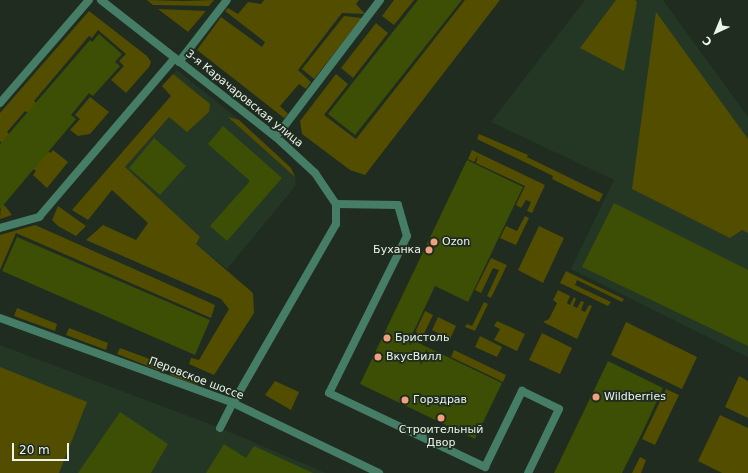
<!DOCTYPE html>
<html>
<head>
<meta charset="utf-8">
<style>
	body { margin:0 }
	#map { position:relative; width:748px; height:473px; overflow:hidden; background:#1f2c1f; font-family:"DejaVu Sans",sans-serif }
	div>[style] { position:absolute }
	[style*='--x'] { left:calc(var(--x)*1px); top:calc(var(--y)*1px); width:calc(var(--w)*1px); rotate:calc(var(--a)*1deg) }
	.built>* { inset:0; background:#243725 }
	.green>* { inset:0; background:#534d00 }
	.building>* { inset:0; background:#3c4f04 }
	.service>* { height:8px; margin:-4px; padding:0 4px; transform-origin:4px; border-radius:4px; background:#457d66 }
	.minor>* { height:8px; margin:-4px; padding:0 4px; transform-origin:4px; border-radius:4px; background:#457d66 }
	.tertiary>* { height:8px; margin:-4px; padding:0 4px; transform-origin:4px; border-radius:4px; background:#457d66 }
	.dots>* { width:11px; height:11px; translate:-50% -50%; box-sizing:border-box; border:2px solid #1f2c1f; border-radius:50% }
	span { translate:-50% -50%; white-space:nowrap; text-align:center; line-height:1.15; -webkit-text-stroke:3.5px #1f2c1f; paint-order:stroke }
	.street-label { font-size:11px; color:#ecf5ec }
	.poi-label { font-size:11px; color:#ecf5ec }
	.left { translate:0 -50%; text-align:left }
	.right { translate:-100% -50%; text-align:right }
	.north { position:absolute; left:696px; top:12px; width:40px; height:40px; -webkit-text-stroke:3px #1f2c1f; paint-order:stroke; rotate:224deg; font-size:11px; font-weight:700; line-height:16px; text-align:center; color:#ecf5ec }
	.north::after { content:''; display:block; margin:auto; width:14px; height:18px; background:#ecf5ec; clip-path:polygon(50% 0,100% 100%,50% 72%,0 100%) }
	.scale { position:absolute; left:12px; top:443px; width:57px; height:18px; box-sizing:border-box; border:2px solid #ecf5ec; border-top:0; padding-left:5px; font-size:12px; line-height:14px; white-space:nowrap; color:#ecf5ec; -webkit-text-stroke:3px #1f2c1f; paint-order:stroke }
</style>
</head>
<body>
<div id="map">
	<div class="built">
		<div style="clip-path:polygon(585px 0,663px 0,748px 117px,748px 357px,571px 269px,614px 180px,491px 122px)"></div>
		<div style="clip-path:polygon(177px 70px,239px 120px,291px 168px,295px 177px,296px 185px,227px 269px,196px 244px,111px 165px,171px 96px,162px 86px)"></div>
		<div style="clip-path:polygon(0 345px,220px 428px,326px 473px,0 473px)"></div>
	</div>
	<div class="green">
		<div style="clip-path:polygon(147px 0,183px 1px,214px 0,209px 6px,153px 5px)"></div>
		<div style="clip-path:polygon(264px 0,359px 0,356px 4px,365px 14px,342px 13px,298px 70px,311px 82px,306px 89px,299px 84px,280px 106px,288px 114px,284px 118px,197px 50px,221px 17px,262px 47px,265px 42px,225px 11px,228px 8px,238px 14px,248px 2px,261px 4px)"></div>
		<div style="clip-path:polygon(394px 0,414px 0,394px 25px,382px 16px)"></div>
		<div style="clip-path:polygon(465px 0,500px 0,365px 175px,350px 170px,302px 134px,300px 121px,336px 74px,348px 84px,324px 115px,356px 139px)"></div>
		<div style="clip-path:polygon(616px 0,635px 0,637px 2px,624px 71px,580px 48px)"></div>
		<div style="clip-path:polygon(158px 9px,206px 11px,188px 32px)"></div>
		<div style="clip-path:polygon(89px 11px,147px 56px,151px 62px,149px 67px,126px 93px,111px 80px,124px 66px,119px 61px,126px 54px,98px 30px,92px 38px,89px 36px,34px 101px,37px 104px,28px 113px,25px 111px,7px 132px,10px 135px,2px 143px,0 141px,0 113px)"></div>
		<div style="clip-path:polygon(656px 12px,748px 139px,748px 233px,742px 230px,730px 238px,632px 189px)"></div>
		<div style="clip-path:polygon(344px 16px,362px 18px,314px 79px,302px 69px)"></div>
		<div style="clip-path:polygon(376px 23px,388px 33px,353px 78px,341px 68px)"></div>
		<div style="clip-path:polygon(173px 74px,210px 104px,209px 112px,187px 132px,169px 117px,125px 167px,200px 237px,196px 244px,253px 293px,254px 313px,214px 375px,189px 364px,191px 358px,199px 360px,229px 309px,221px 299px,86px 240px,103px 225px,136px 240px,148px 223px,112px 190px,88px 220px,72px 210px,171px 96px,162px 86px)"></div>
		<div style="clip-path:polygon(90px 97px,109px 112px,90px 134px,78px 136px,70px 130px,80px 119px,75px 115px)"></div>
		<div style="clip-path:polygon(228px 117px,239px 120px,291px 168px,295px 177px)"></div>
		<div style="clip-path:polygon(479px 134px,528px 155px,527px 157px,603px 194px,599px 202px,552px 179px,553px 176px,477px 139px)"></div>
		<div style="clip-path:polygon(46px 150px,50px 153px,53px 150px,68px 162px,47px 188px,33px 175px,36px 171px,31px 167px)"></div>
		<div style="clip-path:polygon(472px 150px,545px 185px,532px 213px,527px 211px,531px 202px,526px 200px,521px 208px,516px 205px,525px 186px,476px 163px,478px 155px,474px 162px,468px 159px)"></div>
		<div style="clip-path:polygon(1px 203px,6px 207px,12px 215px,0 219px)"></div>
		<div style="clip-path:polygon(58px 206px,86px 226px,76px 236px,58px 226px,52px 220px)"></div>
		<div style="clip-path:polygon(525px 216px,529px 218px,516px 245px,500px 238px,506px 226px,517px 231px)"></div>
		<div style="clip-path:polygon(35px 225px,215px 305px,211px 318px,16px 233px,0 270px,0 235px)"></div>
		<div style="clip-path:polygon(539px 226px,564px 238px,543px 283px,518px 270px)"></div>
		<div style="clip-path:polygon(491px 258px,507px 265px,491px 298px,487px 296px,499px 270px,493px 268px,481px 293px,475px 290px)"></div>
		<div style="clip-path:polygon(566px 271px,578px 277px,624px 299px,622px 302px,577px 280px,575px 285px,611px 302px,608px 306px,560px 283px)"></div>
		<div style="clip-path:polygon(558px 290px,570px 296px,567px 303px,570px 305px,574px 297px,576px 299px,573px 306px,577px 308px,581px 301px,584px 302px,581px 310px,585px 312px,589px 305px,592px 306px,577px 339px,543px 322px,549px 319px,557px 303px,553px 300px)"></div>
		<div style="clip-path:polygon(484px 302px,488px 304px,475px 331px,465px 327px,467px 324px,472px 326px)"></div>
		<div style="clip-path:polygon(17px 308px,57px 324px,55px 331px,14px 316px)"></div>
		<div style="clip-path:polygon(425px 311px,433px 315px,420px 342px,412px 339px)"></div>
		<div style="clip-path:polygon(438px 317px,456px 326px,450px 339px,432px 330px)"></div>
		<div style="clip-path:polygon(497px 321px,525px 334px,517px 351px,494px 340px,500px 329px,494px 326px)"></div>
		<div style="clip-path:polygon(626px 322px,697px 357px,682px 389px,611px 355px)"></div>
		<div style="clip-path:polygon(69px 328px,108px 343px,106px 350px,66px 335px)"></div>
		<div style="clip-path:polygon(542px 333px,572px 348px,560px 374px,529px 360px)"></div>
		<div style="clip-path:polygon(480px 336px,502px 347px,497px 357px,475px 347px)"></div>
		<div style="clip-path:polygon(120px 348px,160px 363px,158px 370px,117px 354px)"></div>
		<div style="clip-path:polygon(454px 350px,506px 375px,503px 382px,451px 357px)"></div>
		<div style="clip-path:polygon(0 367px,87px 402px,59px 473px,0 473px)"></div>
		<div style="clip-path:polygon(172px 369px,199px 379px,197px 385px,170px 375px)"></div>
		<div style="clip-path:polygon(739px 376px,748px 381px,748px 418px,725px 407px)"></div>
		<div style="clip-path:polygon(275px 381px,299px 392px,291px 410px,265px 395px)"></div>
		<div style="clip-path:polygon(666px 389px,679px 395px,655px 445px,642px 439px)"></div>
		<div style="clip-path:polygon(720px 415px,748px 428px,748px 473px,722px 473px,698px 461px)"></div>
		<div style="clip-path:polygon(640px 457px,646px 460px,641px 473px,632px 473px)"></div>
	</div>
	<div class="building">
		<div style="clip-path:polygon(418px 0,462px 0,355px 135px,328px 114px)"></div>
		<div style="clip-path:polygon(99px 34px,122px 54px,115px 62px,120px 66px,93px 96px,89px 93px,71px 115px,76px 119px,0 209px,0 144px,90px 40px,92px 42px)"></div>
		<div style="clip-path:polygon(223px 126px,282px 178px,227px 241px,210px 226px,250px 181px,208px 144px)"></div>
		<div style="clip-path:polygon(154px 138px,186px 166px,160px 195px,129px 168px)"></div>
		<div style="clip-path:polygon(467px 160px,523px 187px,468px 302px,435px 286px,410px 339px,502px 383px,475px 439px,360px 384px)"></div>
		<div style="clip-path:polygon(614px 203px,748px 270px,748px 346px,582px 267px)"></div>
		<div style="clip-path:polygon(17px 237px,210px 320px,195px 355px,2px 271px)"></div>
		<div style="clip-path:polygon(608px 361px,663px 388px,643px 431px,622px 473px,554px 473px)"></div>
		<div style="clip-path:polygon(120px 412px,168px 444px,151px 473px,78px 473px)"></div>
		<div style="clip-path:polygon(224px 444px,246px 458px,254px 446px,313px 473px,206px 473px)"></div>
	</div>
	<div class="service">
		<div style="--x:179;--y:62;--w:78;--a:-52.3"></div>
		<div style="--x:0;--y:103;--w:136;--a:-49.2"></div>
		<div style="--x:276;--y:137;--w:172;--a:-52.8"></div>
		<div style="--x:336;--y:204;--w:62;--a:0.9"></div>
		<div style="--x:398;--y:205;--w:32;--a:74"></div>
		<div style="--x:407;--y:236;--w:175;--a:116.4"></div>
		<div style="--x:329;--y:393;--w:173;--a:25.4"></div>
		<div style="--x:485;--y:467;--w:85;--a:-64"></div>
		<div style="--x:522;--y:391;--w:41;--a:25.9"></div>
		<div style="--x:559;--y:409;--w:71;--a:115.8"></div>
		<div style="--x:0;--y:228;--w:41;--a:-15.8"></div>
		<div style="--x:39;--y:217;--w:209;--a:-49.5"></div>
		<div style="--x:220;--y:428;--w:28;--a:-63"></div>
	</div>
	<div class="minor">
		<div style="--x:101;--y:0;--w:222;--a:38.1"></div>
		<div style="--x:276;--y:137;--w:53;--a:42.7"></div>
		<div style="--x:315;--y:173;--w:37;--a:56"></div>
		<div style="--x:336;--y:204;--w:20;--a:90"></div>
		<div style="--x:336;--y:224;--w:207;--a:119.9"></div>
	</div>
	<div class="tertiary">
		<div style="--x:0;--y:318;--w:248;--a:20"></div>
		<div style="--x:233;--y:403;--w:162;--a:25.6"></div>
	</div>
	<div class="dots">
		<div style="left:434px;top:242px;background:#f2a07f"></div>
		<div style="left:429px;top:250px;background:#f2a07f"></div>
		<div style="left:387px;top:338px;background:#f2a07f"></div>
		<div style="left:378px;top:357px;background:#f2a07f"></div>
		<div style="left:596px;top:397px;background:#f2a07f"></div>
		<div style="left:405px;top:400px;background:#f2a07f"></div>
		<div style="left:441px;top:418px;background:#f2a07f"></div>
	</div>
	<div class="street-label">
		<span style="left:244px;top:99px;rotate:39deg">3-я Карачаровская улица</span>
		<span style="left:196px;top:379px;rotate:21deg">Перовское шоссе</span>
	</div>
	<div class="poi-label">
		<span class="left" style="left:442px;top:242px">Ozon</span>
		<span class="right" style="left:421px;top:250px">Буханка</span>
		<span class="left" style="left:395px;top:338px">Бристоль</span>
		<span class="left" style="left:386px;top:357px">ВкусВилл</span>
		<span class="left" style="left:604px;top:397px">Wildberries</span>
		<span class="left" style="left:413px;top:400px">Горздрав</span>
		<span style="left:441px;top:437px">Строительный<br>Двор</span>
	</div>
	<div class="north">С</div>
	<div class="scale">20 m</div>
</div>
</body>
</html>
